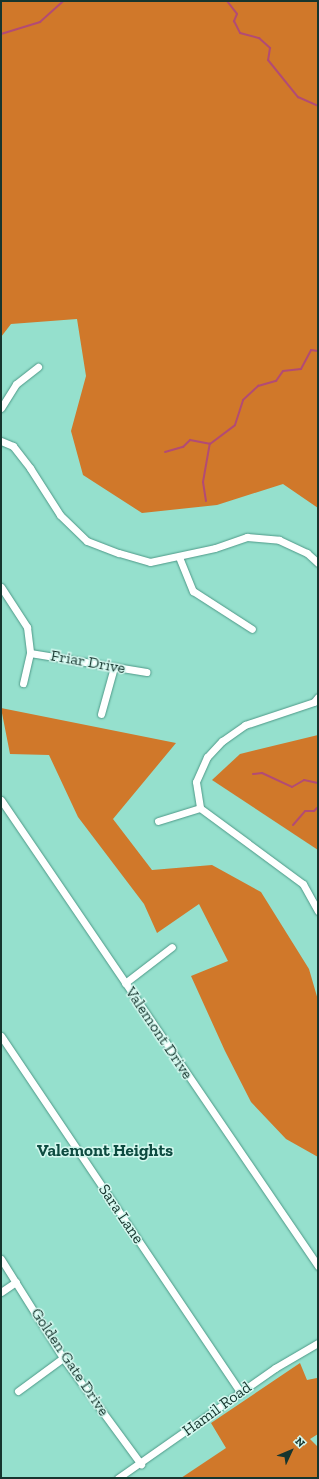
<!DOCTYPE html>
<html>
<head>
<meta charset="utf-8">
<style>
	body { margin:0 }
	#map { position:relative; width:319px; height:1479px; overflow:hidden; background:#95e0cd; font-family:"Zilla Slab",serif }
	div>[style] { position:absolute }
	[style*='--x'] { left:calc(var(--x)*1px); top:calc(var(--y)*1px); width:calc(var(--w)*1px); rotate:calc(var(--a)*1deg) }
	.forest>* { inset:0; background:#d0782a }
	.stream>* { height:2px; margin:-1px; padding:0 1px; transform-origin:1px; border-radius:1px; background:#b24b75 }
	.roads { filter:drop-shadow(0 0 1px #4e9988) drop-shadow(0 0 1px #4e9988) }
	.minor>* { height:7px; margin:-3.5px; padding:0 3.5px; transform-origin:3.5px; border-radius:3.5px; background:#fff }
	span { translate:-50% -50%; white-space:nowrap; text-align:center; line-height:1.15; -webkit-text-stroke:3px #d4f8ef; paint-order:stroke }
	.street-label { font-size:16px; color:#16352e }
	.neighbourhood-label { font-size:17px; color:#0d4b40; font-weight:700 }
	.frame { position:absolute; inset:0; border:2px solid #16352e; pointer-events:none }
	.north { position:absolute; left:271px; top:1431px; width:40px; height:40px; -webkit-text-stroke:3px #d4f8ef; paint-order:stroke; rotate:46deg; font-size:11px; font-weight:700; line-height:16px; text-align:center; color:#16352e }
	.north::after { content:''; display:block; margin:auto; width:14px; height:18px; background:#16352e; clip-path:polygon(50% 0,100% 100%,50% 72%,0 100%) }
</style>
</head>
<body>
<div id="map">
	<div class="forest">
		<div style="clip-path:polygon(1px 1px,318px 1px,318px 508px,283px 484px,217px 505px,142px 513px,83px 475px,71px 431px,86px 376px,77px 319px,11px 324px,1px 337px)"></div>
		<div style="clip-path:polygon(1px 708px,176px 743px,113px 819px,152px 870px,212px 865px,261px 892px,309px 969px,318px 1000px,318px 1157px,286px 1139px,251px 1102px,225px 1051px,191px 976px,228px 961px,199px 904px,157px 933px,144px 904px,78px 817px,49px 755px,10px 754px)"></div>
		<div style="clip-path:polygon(318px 735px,318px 850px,212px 780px,240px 754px)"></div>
		<div style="clip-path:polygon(300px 1363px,307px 1380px,317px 1378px,318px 1375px,318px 1434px,310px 1439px,318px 1447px,318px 1478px,181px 1478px,226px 1448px,211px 1423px)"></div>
	</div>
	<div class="stream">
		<div style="--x:227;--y:1;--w:16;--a:52"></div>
		<div style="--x:237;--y:14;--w:8;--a:113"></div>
		<div style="--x:234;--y:21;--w:13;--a:63"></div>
		<div style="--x:240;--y:33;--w:20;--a:15"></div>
		<div style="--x:259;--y:38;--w:15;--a:42"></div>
		<div style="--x:270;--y:48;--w:12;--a:99"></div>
		<div style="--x:268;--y:60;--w:48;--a:51"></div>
		<div style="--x:298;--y:97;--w:22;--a:24"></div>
		<div style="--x:1;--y:34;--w:41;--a:-17.1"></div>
		<div style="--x:40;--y:22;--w:31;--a:-42"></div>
		<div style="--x:165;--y:452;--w:19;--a:-16"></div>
		<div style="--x:183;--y:447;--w:10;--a:-45"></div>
		<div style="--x:190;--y:440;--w:20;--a:11"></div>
		<div style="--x:210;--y:444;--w:31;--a:-37"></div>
		<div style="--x:235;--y:425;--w:26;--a:-72"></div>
		<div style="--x:243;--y:400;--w:21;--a:-43"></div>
		<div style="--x:258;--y:386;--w:19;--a:-16"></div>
		<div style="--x:276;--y:381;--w:12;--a:-55"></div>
		<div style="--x:283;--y:371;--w:18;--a:-6"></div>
		<div style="--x:301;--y:369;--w:21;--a:-62"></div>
		<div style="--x:311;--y:350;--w:7;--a:8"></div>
		<div style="--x:206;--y:501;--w:19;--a:-99"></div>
		<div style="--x:203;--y:482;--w:39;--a:-80"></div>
		<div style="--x:253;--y:774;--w:9;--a:-6"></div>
		<div style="--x:262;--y:773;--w:33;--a:25"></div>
		<div style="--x:292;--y:787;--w:14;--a:-30"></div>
		<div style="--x:304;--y:780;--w:14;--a:12"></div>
		<div style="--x:293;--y:825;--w:18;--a:-49"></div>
		<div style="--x:305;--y:811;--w:9;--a:0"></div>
		<div style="--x:314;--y:811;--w:6;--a:-45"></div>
	</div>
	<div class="roads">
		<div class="minor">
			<div style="--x:1;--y:408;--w:28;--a:-58"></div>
			<div style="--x:16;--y:384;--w:28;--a:-38"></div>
			<div style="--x:1;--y:441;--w:13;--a:23"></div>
			<div style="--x:13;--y:446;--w:28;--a:52"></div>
			<div style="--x:30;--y:468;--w:56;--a:57.4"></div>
			<div style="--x:60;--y:515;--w:37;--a:44"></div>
			<div style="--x:87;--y:541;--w:34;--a:21"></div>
			<div style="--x:119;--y:553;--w:32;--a:16"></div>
			<div style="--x:150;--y:562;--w:66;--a:-12.2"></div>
			<div style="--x:215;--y:548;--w:34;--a:-19"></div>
			<div style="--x:247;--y:537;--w:32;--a:5"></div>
			<div style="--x:279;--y:540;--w:31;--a:25"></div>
			<div style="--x:307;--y:553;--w:15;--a:42"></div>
			<div style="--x:179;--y:557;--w:37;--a:68"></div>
			<div style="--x:193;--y:591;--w:70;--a:32.8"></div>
			<div style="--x:1;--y:587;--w:48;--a:57"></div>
			<div style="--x:27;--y:627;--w:26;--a:83"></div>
			<div style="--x:30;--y:653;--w:31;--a:103"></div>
			<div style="--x:30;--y:653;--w:118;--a:9.3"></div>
			<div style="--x:318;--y:697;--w:6;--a:129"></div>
			<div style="--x:314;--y:702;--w:73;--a:161.6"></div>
			<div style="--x:245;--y:725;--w:28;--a:145"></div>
			<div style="--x:222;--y:741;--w:22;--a:133"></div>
			<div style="--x:207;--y:757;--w:27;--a:114"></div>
			<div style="--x:196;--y:782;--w:26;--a:81"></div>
			<div style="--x:200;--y:808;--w:128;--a:36.4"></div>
			<div style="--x:303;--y:884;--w:31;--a:61"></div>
			<div style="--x:101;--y:714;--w:49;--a:-74.5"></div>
			<div style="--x:1;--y:800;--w:564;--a:55.77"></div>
			<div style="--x:158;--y:821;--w:44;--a:-17.2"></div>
			<div style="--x:125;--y:983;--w:59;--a:-37.5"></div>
			<div style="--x:1;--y:1036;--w:429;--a:56.1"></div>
			<div style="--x:1;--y:1259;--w:117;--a:57.9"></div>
			<div style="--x:63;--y:1358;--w:132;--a:53.7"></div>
			<div style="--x:1;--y:1292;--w:18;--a:-34"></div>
			<div style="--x:18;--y:1391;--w:56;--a:-36.3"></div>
			<div style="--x:118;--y:1478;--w:192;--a:-35"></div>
			<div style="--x:275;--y:1368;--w:50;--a:-30.2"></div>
		</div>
	</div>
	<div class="street-label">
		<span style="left:88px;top:662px;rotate:10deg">Friar Drive</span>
		<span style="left:159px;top:1033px;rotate:56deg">Valemont Drive</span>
		<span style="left:121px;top:1214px;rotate:56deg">Sara Lane</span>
		<span style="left:70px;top:1362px;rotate:56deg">Golden Gate Drive</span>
		<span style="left:217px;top:1409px;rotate:-36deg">Hamil Road</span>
	</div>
	<div class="neighbourhood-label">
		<span style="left:105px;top:1151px">Valemont Heights</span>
	</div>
	<div class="frame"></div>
	<div class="north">N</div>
</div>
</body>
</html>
